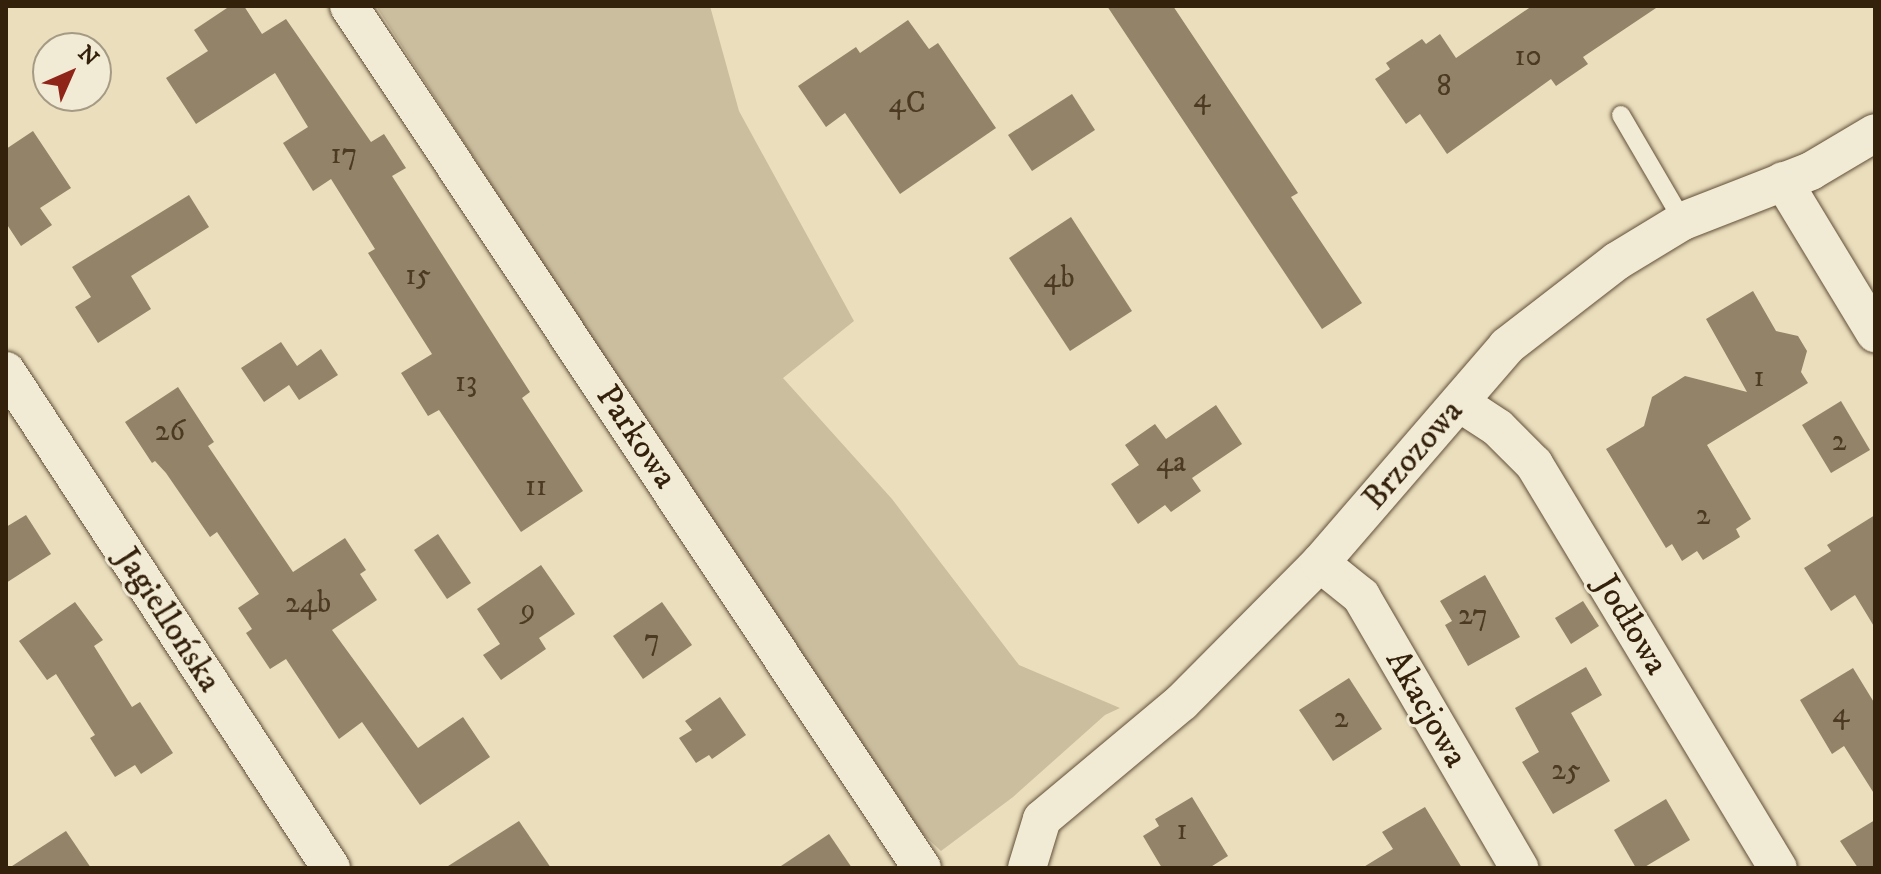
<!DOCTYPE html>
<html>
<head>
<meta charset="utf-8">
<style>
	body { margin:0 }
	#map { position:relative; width:1881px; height:874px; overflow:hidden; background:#eadebd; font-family:"IM FELL DW Pica",serif }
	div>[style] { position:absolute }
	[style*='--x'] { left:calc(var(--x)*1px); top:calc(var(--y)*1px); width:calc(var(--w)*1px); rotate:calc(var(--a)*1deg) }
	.green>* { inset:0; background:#cbbe9f }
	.building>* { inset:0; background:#938368 }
	.roads { filter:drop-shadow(0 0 2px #625038) drop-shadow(0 0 2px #625038) }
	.service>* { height:18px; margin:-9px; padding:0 9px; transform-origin:9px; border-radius:9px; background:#f1ead4 }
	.minor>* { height:38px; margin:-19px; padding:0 19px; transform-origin:19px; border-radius:19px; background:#f1ead4 }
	span { translate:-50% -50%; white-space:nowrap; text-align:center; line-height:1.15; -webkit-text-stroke:6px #f1ead4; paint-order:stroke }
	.number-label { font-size:30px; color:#4c3a23 }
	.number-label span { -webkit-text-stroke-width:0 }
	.street-label { font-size:34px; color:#34210c }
	.frame { position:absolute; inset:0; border:8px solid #34210c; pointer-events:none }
	.north { position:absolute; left:32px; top:32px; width:80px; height:80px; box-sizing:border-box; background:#f1ead4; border:2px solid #a59a84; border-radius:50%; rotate:45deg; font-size:22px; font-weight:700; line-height:32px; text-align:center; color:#34210c }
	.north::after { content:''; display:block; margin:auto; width:28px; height:36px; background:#8f2418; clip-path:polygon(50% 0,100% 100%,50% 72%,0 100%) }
</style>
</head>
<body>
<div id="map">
	<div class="green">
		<div style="clip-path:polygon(376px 6px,710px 6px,739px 111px,854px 321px,783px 378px,892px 499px,1019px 665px,1120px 708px,1105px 715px,1013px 797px,941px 851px,891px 804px)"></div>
	</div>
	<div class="building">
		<div style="clip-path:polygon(230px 6px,244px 6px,262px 34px,286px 19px,371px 142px,384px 134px,406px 168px,392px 176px,530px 392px,522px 398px,583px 491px,521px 532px,439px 410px,428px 416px,401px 373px,432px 354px,368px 253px,375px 249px,331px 179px,313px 191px,283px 143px,308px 127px,275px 73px,196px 124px,166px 78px,208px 51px,194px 30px)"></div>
		<div style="clip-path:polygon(1107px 6px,1173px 6px,1298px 193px,1291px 197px,1362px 303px,1322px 329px)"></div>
		<div style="clip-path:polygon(1532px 6px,1659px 6px,1583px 57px,1588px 64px,1556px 86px,1551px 79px,1447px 154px,1420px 114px,1406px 124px,1375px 79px,1390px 69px,1386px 63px,1422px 39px,1426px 44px,1440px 34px,1456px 58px)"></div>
		<div style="clip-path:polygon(908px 20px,929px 49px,938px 43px,996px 128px,900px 194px,845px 113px,826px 127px,798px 86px,856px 47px,860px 53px)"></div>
		<div style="clip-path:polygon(1072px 94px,1095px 130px,1032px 171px,1008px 135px)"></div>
		<div style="clip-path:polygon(33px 131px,71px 188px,40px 208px,52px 225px,21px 246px,6px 223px,6px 149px)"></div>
		<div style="clip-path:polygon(189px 195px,209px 227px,131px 276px,151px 309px,98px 343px,75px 307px,91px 297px,72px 267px)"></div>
		<div style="clip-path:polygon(1071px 217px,1132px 311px,1070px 351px,1009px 258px)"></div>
		<div style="clip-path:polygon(1753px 291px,1776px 331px,1798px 336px,1807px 351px,1801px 372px,1808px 383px,1707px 445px,1751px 519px,1736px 529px,1740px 537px,1703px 560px,1697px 551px,1682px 561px,1672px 544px,1666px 548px,1606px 449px,1644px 426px,1652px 397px,1685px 376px,1747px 392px,1706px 319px)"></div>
		<div style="clip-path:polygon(281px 342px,297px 366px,321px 349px,338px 375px,299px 400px,289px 385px,264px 402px,241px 368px)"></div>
		<div style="clip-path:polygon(178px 387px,214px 442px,208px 446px,293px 572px,345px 538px,366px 570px,360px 574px,377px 600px,332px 630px,418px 748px,463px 717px,490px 757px,420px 805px,362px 722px,339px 739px,286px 659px,270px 669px,246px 633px,252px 629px,238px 608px,259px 594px,217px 532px,210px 537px,166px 473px,155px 461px,152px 463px,125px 422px)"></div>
		<div style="clip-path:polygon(1841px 401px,1870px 450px,1831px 473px,1802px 425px)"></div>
		<div style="clip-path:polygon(1216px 405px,1242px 444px,1192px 478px,1201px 491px,1171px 512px,1165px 505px,1138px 524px,1111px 484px,1139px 465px,1125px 445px,1155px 424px,1166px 439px)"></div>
		<div style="clip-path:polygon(26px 515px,51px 554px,6px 583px,6px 527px)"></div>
		<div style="clip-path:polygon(1875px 515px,1875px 628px,1855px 595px,1831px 611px,1804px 568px,1831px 551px,1827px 545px)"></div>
		<div style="clip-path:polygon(438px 534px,471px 583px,447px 599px,414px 550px)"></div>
		<div style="clip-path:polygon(541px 565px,575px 614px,539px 638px,546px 649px,501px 680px,483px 655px,500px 644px,477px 609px)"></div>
		<div style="clip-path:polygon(1485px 575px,1520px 637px,1468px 666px,1445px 625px,1452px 621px,1440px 601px)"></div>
		<div style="clip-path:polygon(1583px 601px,1599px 626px,1571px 644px,1555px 618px)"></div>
		<div style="clip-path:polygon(75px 602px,103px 640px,94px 646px,132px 707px,140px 702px,173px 753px,141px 774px,135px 765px,115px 777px,90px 738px,95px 735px,56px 674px,47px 680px,19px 641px)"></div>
		<div style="clip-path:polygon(662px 602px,692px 645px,643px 679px,613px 636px)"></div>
		<div style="clip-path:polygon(1586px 667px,1602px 695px,1571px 713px,1610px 781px,1553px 814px,1522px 762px,1539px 752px,1515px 708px)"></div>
		<div style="clip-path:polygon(1853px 668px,1875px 704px,1875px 795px,1844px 746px,1832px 754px,1800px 700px)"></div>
		<div style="clip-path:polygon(1349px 678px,1382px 729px,1333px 761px,1299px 710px)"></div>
		<div style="clip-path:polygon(720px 697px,746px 735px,712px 759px,709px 755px,696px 763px,679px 738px,692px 730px,685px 721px)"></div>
		<div style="clip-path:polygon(1192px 797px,1228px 856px,1209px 868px,1162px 868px,1143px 836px,1159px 826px,1155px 819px)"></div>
		<div style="clip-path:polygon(1666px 799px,1690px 840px,1643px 868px,1636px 868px,1614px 830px)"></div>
		<div style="clip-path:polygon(1425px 807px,1462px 868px,1362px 868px,1393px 849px,1382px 832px)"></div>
		<div style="clip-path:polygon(1875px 820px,1875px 868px,1858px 868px,1840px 841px)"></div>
		<div style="clip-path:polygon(519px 821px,551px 868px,445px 868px)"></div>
		<div style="clip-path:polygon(66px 831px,91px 868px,9px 868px)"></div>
		<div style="clip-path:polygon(829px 834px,852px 868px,778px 868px)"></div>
	</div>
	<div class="roads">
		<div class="service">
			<div style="--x:1621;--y:115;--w:123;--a:59.7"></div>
		</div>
		<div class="minor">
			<div style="--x:349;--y:6;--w:1035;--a:56.39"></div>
			<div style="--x:1783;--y:181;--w:178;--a:58.8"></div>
			<div style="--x:6;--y:371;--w:594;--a:56.82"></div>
			<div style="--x:1460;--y:403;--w:45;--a:33.3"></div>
			<div style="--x:1498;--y:428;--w:51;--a:45"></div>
			<div style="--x:1534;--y:464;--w:472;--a:58.9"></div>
			<div style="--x:1320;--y:563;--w:53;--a:38.8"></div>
			<div style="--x:1361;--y:596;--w:315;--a:59.8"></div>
			<div style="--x:1027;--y:868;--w:51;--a:-73"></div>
			<div style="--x:1042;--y:819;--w:182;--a:-39.9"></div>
			<div style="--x:1182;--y:702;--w:196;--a:-45.2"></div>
			<div style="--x:1320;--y:563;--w:286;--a:-49.2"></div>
			<div style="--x:1507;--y:346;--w:139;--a:-37.7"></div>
			<div style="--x:1617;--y:261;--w:77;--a:-31.2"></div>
			<div style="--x:1683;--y:221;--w:137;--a:-21.3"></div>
			<div style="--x:1811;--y:171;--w:74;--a:-30.7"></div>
		</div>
	</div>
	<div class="number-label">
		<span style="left:1528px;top:57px">10</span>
		<span style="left:1444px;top:87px">8</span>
		<span style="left:1202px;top:99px">4</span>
		<span style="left:907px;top:104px">4C</span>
		<span style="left:344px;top:155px">17</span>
		<span style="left:418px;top:276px">15</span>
		<span style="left:1059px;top:279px">4b</span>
		<span style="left:1759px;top:378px">1</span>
		<span style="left:466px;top:383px">13</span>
		<span style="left:170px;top:432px">26</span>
		<span style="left:1839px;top:442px">2</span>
		<span style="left:1171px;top:463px">4a</span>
		<span style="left:536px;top:487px">11</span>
		<span style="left:1703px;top:516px">2</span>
		<span style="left:308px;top:604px">24b</span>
		<span style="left:528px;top:610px">9</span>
		<span style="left:1473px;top:616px">27</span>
		<span style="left:652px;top:641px">7</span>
		<span style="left:1841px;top:714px">4</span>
		<span style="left:1341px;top:719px">2</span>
		<span style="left:1566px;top:771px">25</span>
		<span style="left:1182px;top:831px">1</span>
	</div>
	<div class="street-label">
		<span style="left:636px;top:437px;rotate:56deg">Parkowa</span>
		<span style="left:1413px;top:455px;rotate:-49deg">Brzozowa</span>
		<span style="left:168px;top:620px;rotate:57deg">Jagiellońska</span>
		<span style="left:1631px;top:625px;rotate:59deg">Jodłowa</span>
		<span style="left:1426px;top:709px;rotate:60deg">Akacjowa</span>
	</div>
	<div class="frame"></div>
	<div class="north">N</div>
</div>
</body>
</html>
